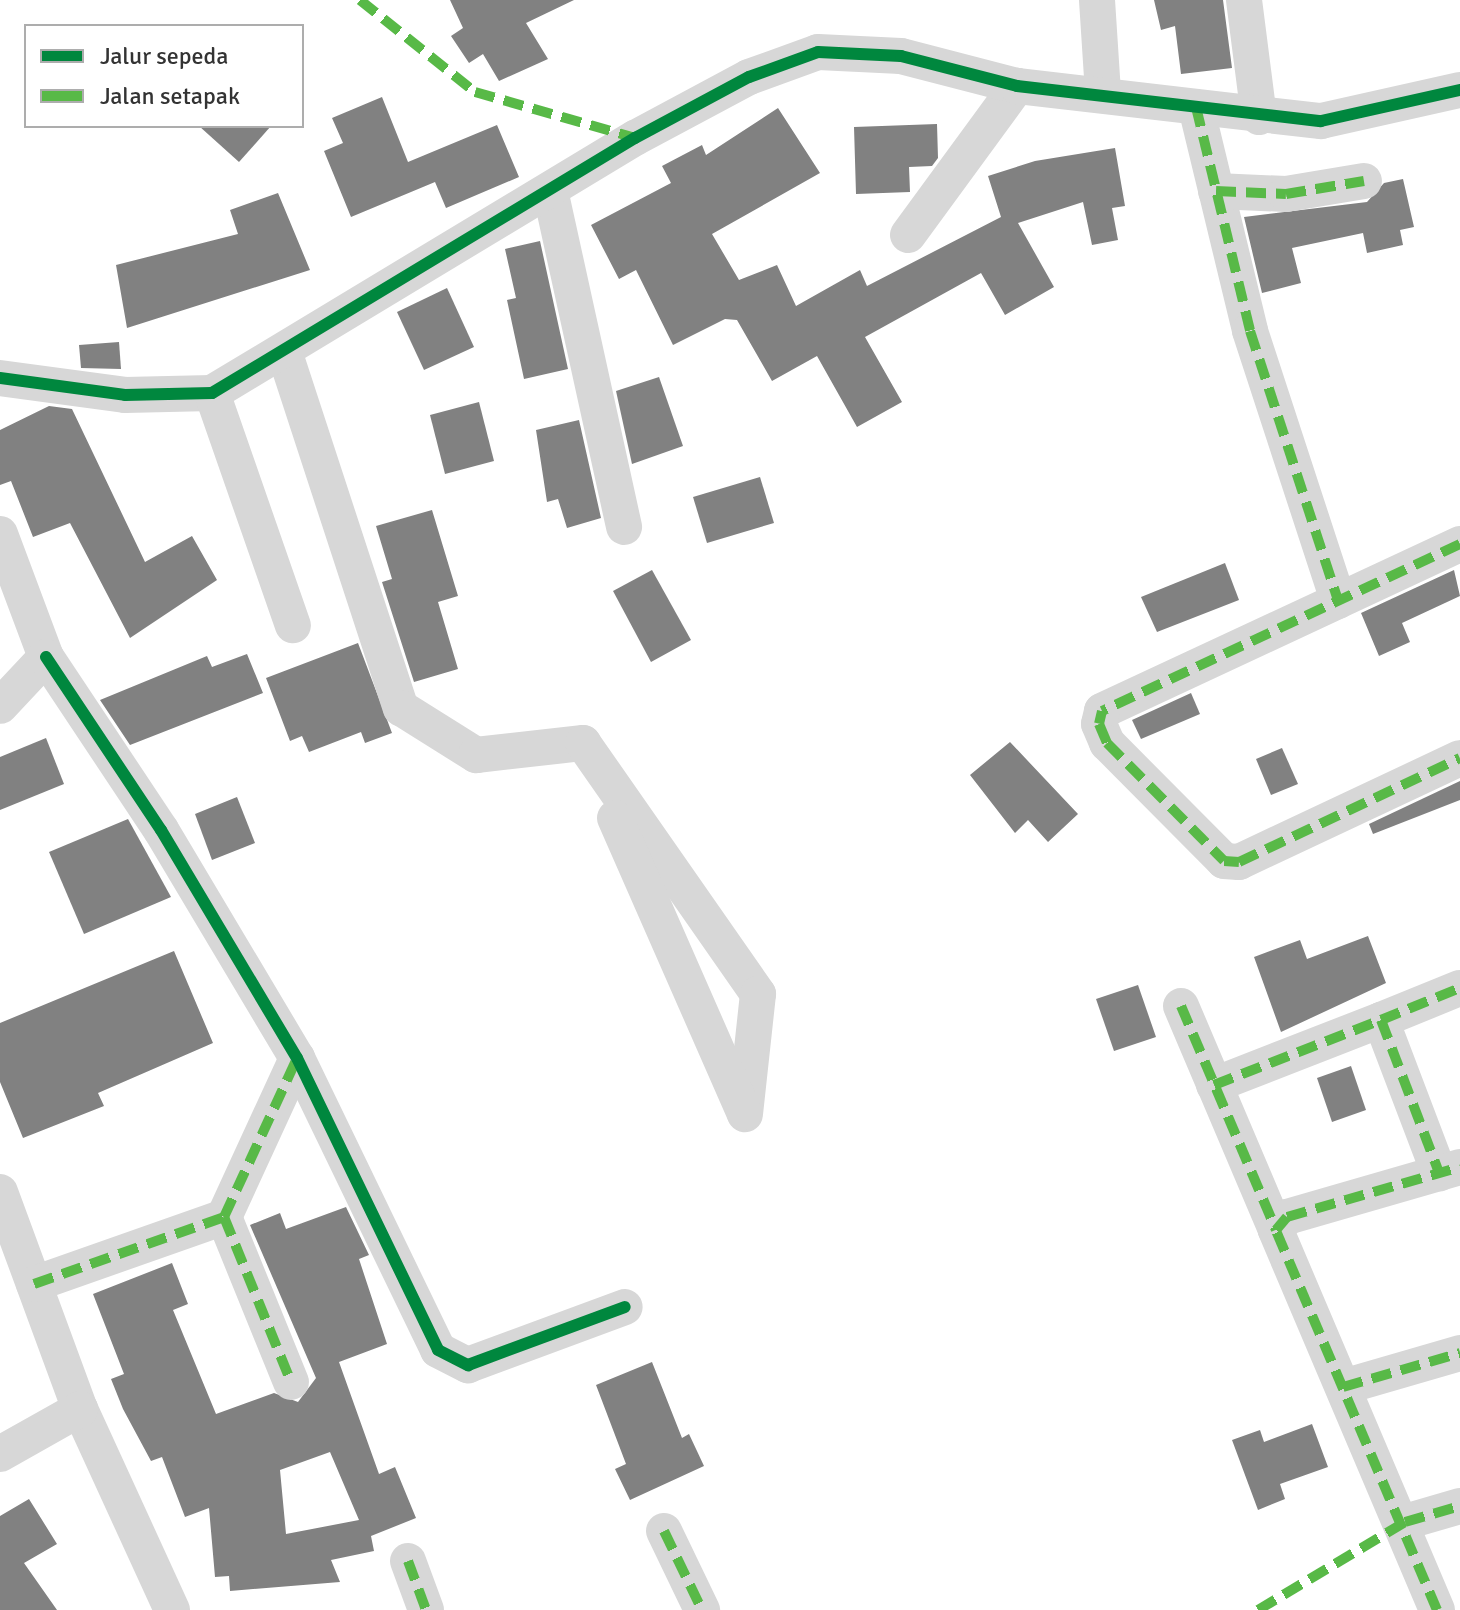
<!DOCTYPE html>
<html>
<head>
<meta charset="utf-8">
<style>
	body { margin:0 }
	#map { position:relative; width:1460px; height:1610px; overflow:hidden; background:#fff; font-family:Signika,sans-serif }
	div>[style] { position:absolute }
	[style*='--x'] { left:calc(var(--x)*1px); top:calc(var(--y)*1px); width:calc(var(--w)*1px); rotate:calc(var(--a)*1deg) }
	.building>* { inset:0; background:#818181 }
	.minor>* { height:36px; margin:-18px; padding:0 18px; transform-origin:18px; border-radius:18px; background:#d7d7d7 }
	.quiet>* { height:10px; margin-top:-5px; transform-origin:0; background:repeating-linear-gradient(90deg,#58b947 0 20px,transparent 0 30px) }
	.cycleway>* { height:12px; margin:-6px; padding:0 6px; transform-origin:6px; border-radius:6px; background:#00873e }
	span { translate:-50% -50%; white-space:nowrap; text-align:center; line-height:1.15; -webkit-text-stroke:8px #fff; paint-order:stroke }
	.legend { position:absolute; left:24px; top:24px; width:280px; height:104px; box-sizing:border-box; background:#fff; border:2px solid #adadad; margin:0; padding:10px 14px; list-style:none; font-size:24px; color:#333 }
	.legend li { display:flex; align-items:center; gap:16px; height:40px }
	.legend b { width:40px; border:2px solid #adadad }
</style>
</head>
<body>
<div id="map">
	<div class="building">
		<div style="clip-path:polygon(450px 0,574px 0,526px 23px,548px 59px,499px 81px,483px 54px,469px 63px,451px 36px,463px 28px)"></div>
		<div style="clip-path:polygon(1154px 0,1223px 0,1232px 68px,1181px 74px,1175px 26px,1161px 30px)"></div>
		<div style="clip-path:polygon(382px 97px,408px 162px,497px 125px,519px 177px,446px 208px,435px 182px,351px 217px,324px 151px,343px 143px,332px 118px)"></div>
		<div style="clip-path:polygon(778px 108px,820px 173px,712px 234px,739px 280px,777px 265px,796px 306px,860px 270px,867px 286px,1001px 217px,988px 176px,1035px 161px,1115px 148px,1125px 206px,1112px 208px,1118px 240px,1092px 245px,1083px 202px,1018px 223px,1054px 287px,1005px 315px,981px 273px,865px 337px,902px 402px,857px 427px,817px 356px,772px 381px,737px 320px,725px 319px,673px 345px,636px 270px,619px 279px,591px 225px,671px 183px,662px 166px,702px 145px,706px 155px)"></div>
		<div style="clip-path:polygon(937px 124px,938px 158px,932px 166px,909px 167px,910px 192px,856px 194px,854px 127px)"></div>
		<div style="clip-path:polygon(199px 126px,271px 126px,239px 162px)"></div>
		<div style="clip-path:polygon(1403px 179px,1414px 227px,1400px 230px,1403px 245px,1367px 253px,1363px 233px,1292px 248px,1301px 283px,1262px 293px,1244px 217px,1367px 202px,1384px 183px)"></div>
		<div style="clip-path:polygon(278px 193px,310px 270px,127px 328px,116px 265px,238px 234px,230px 210px)"></div>
		<div style="clip-path:polygon(540px 241px,568px 369px,524px 379px,507px 300px,516px 298px,505px 249px)"></div>
		<div style="clip-path:polygon(447px 288px,474px 347px,424px 370px,397px 312px)"></div>
		<div style="clip-path:polygon(119px 342px,121px 369px,81px 368px,79px 345px)"></div>
		<div style="clip-path:polygon(659px 377px,683px 446px,632px 464px,616px 391px)"></div>
		<div style="clip-path:polygon(479px 402px,494px 461px,445px 474px,430px 415px)"></div>
		<div style="clip-path:polygon(49px 406px,72px 409px,145px 562px,192px 536px,217px 580px,130px 638px,70px 523px,33px 537px,11px 481px,0 485px,0 430px)"></div>
		<div style="clip-path:polygon(579px 420px,601px 518px,567px 528px,558px 499px,547px 502px,536px 430px)"></div>
		<div style="clip-path:polygon(760px 477px,774px 523px,707px 543px,693px 497px)"></div>
		<div style="clip-path:polygon(432px 510px,458px 596px,438px 602px,458px 669px,414px 682px,382px 582px,392px 579px,376px 526px)"></div>
		<div style="clip-path:polygon(1225px 563px,1239px 600px,1157px 632px,1141px 597px)"></div>
		<div style="clip-path:polygon(652px 570px,691px 640px,651px 662px,613px 591px)"></div>
		<div style="clip-path:polygon(1454px 570px,1460px 596px,1402px 623px,1410px 642px,1379px 656px,1361px 613px)"></div>
		<div style="clip-path:polygon(358px 643px,392px 733px,365px 743px,361px 732px,309px 752px,302px 736px,290px 741px,266px 678px)"></div>
		<div style="clip-path:polygon(247px 654px,263px 693px,130px 745px,100px 700px,207px 656px,212px 667px)"></div>
		<div style="clip-path:polygon(1191px 693px,1200px 714px,1141px 739px,1132px 720px)"></div>
		<div style="clip-path:polygon(46px 738px,64px 784px,0 810px,0 757px)"></div>
		<div style="clip-path:polygon(1010px 742px,1078px 814px,1048px 842px,1028px 820px,1015px 833px,970px 775px)"></div>
		<div style="clip-path:polygon(1282px 748px,1298px 784px,1271px 795px,1256px 759px)"></div>
		<div style="clip-path:polygon(1460px 781px,1460px 800px,1373px 834px,1369px 824px)"></div>
		<div style="clip-path:polygon(237px 797px,255px 843px,212px 860px,195px 814px)"></div>
		<div style="clip-path:polygon(128px 819px,171px 897px,84px 934px,49px 852px)"></div>
		<div style="clip-path:polygon(1368px 936px,1386px 983px,1281px 1032px,1254px 957px,1300px 940px,1307px 959px)"></div>
		<div style="clip-path:polygon(174px 951px,213px 1043px,98px 1093px,104px 1106px,23px 1138px,0 1082px,0 1023px)"></div>
		<div style="clip-path:polygon(1138px 985px,1156px 1037px,1114px 1051px,1096px 999px)"></div>
		<div style="clip-path:polygon(1351px 1066px,1366px 1110px,1332px 1122px,1317px 1078px)"></div>
		<div style="clip-path:polygon(evenodd,346px 1207px,369px 1255px,359px 1259px,387px 1344px,339px 1362px,379px 1474px,395px 1467px,416px 1518px,371px 1536px,374px 1551px,331px 1560px,340px 1582px,230px 1591px,229px 1576px,215px 1577px,209px 1508px,185px 1517px,162px 1457px,151px 1461px,123px 1409px,111px 1379px,124px 1374px,93px 1294px,172px 1263px,188px 1304px,173px 1310px,216px 1414px,274px 1393px,298px 1402px,316px 1378px,250px 1225px,280px 1213px,286px 1229px,346px 1207px,330px 1452px,359px 1520px,286px 1534px,280px 1470px,330px 1452px)"></div>
		<div style="clip-path:polygon(652px 1362px,682px 1438px,689px 1434px,704px 1466px,630px 1500px,615px 1469px,626px 1464px,596px 1385px)"></div>
		<div style="clip-path:polygon(1312px 1424px,1328px 1467px,1280px 1484px,1285px 1499px,1258px 1510px,1232px 1440px,1260px 1430px,1264px 1442px)"></div>
		<div style="clip-path:polygon(29px 1499px,57px 1544px,24px 1563px,57px 1610px,0 1610px,0 1516px)"></div>
	</div>
	<div class="minor">
		<div style="--x:1097;--y:0;--w:93;--a:86.3"></div>
		<div style="--x:1244;--y:0;--w:118;--a:82.7"></div>
		<div style="--x:1196;--y:107;--w:230;--a:76.4"></div>
		<div style="--x:1250;--y:331;--w:284;--a:71.9"></div>
		<div style="--x:550;--y:190;--w:345;--a:77.6"></div>
		<div style="--x:1216;--y:191;--w:70;--a:2.5"></div>
		<div style="--x:1286;--y:194;--w:79;--a:-9.5"></div>
		<div style="--x:908;--y:235;--w:185;--a:-53.8"></div>
		<div style="--x:284;--y:351;--w:376;--a:71.9"></div>
		<div style="--x:401;--y:708;--w:89;--a:32.1"></div>
		<div style="--x:476;--y:755;--w:108;--a:-6.4"></div>
		<div style="--x:0;--y:378;--w:126;--a:7.7"></div>
		<div style="--x:125;--y:395;--w:87;--a:-1.3"></div>
		<div style="--x:212;--y:393;--w:494;--a:-31.1"></div>
		<div style="--x:635;--y:138;--w:129;--a:-28.2"></div>
		<div style="--x:749;--y:77;--w:73;--a:-19.9"></div>
		<div style="--x:818;--y:52;--w:83;--a:2.8"></div>
		<div style="--x:901;--y:56;--w:120;--a:14.5"></div>
		<div style="--x:1017;--y:86;--w:306;--a:6.6"></div>
		<div style="--x:1321;--y:121;--w:142;--a:-12.6"></div>
		<div style="--x:212;--y:393;--w:246;--a:70.8"></div>
		<div style="--x:0;--y:534;--w:131;--a:69.5"></div>
		<div style="--x:46;--y:657;--w:67;--a:133.2"></div>
		<div style="--x:1460;--y:544;--w:395;--a:155"></div>
		<div style="--x:1102;--y:711;--w:13;--a:103"></div>
		<div style="--x:1099;--y:724;--w:21;--a:67"></div>
		<div style="--x:1107;--y:743;--w:166;--a:45.2"></div>
		<div style="--x:1224;--y:861;--w:15;--a:4"></div>
		<div style="--x:1239;--y:862;--w:244;--a:-25.2"></div>
		<div style="--x:46;--y:657;--w:208;--a:56.4"></div>
		<div style="--x:161;--y:830;--w:265;--a:59.2"></div>
		<div style="--x:297;--y:1058;--w:324;--a:64.2"></div>
		<div style="--x:438;--y:1350;--w:34;--a:27"></div>
		<div style="--x:468;--y:1365;--w:167;--a:-20.3"></div>
		<div style="--x:583;--y:743;--w:306;--a:55.1"></div>
		<div style="--x:758;--y:994;--w:121;--a:96.2"></div>
		<div style="--x:615;--y:818;--w:321;--a:66.3"></div>
		<div style="--x:1181;--y:1006;--w:243;--a:67"></div>
		<div style="--x:1381;--y:1020;--w:85;--a:-22.1"></div>
		<div style="--x:1214;--y:1085;--w:179;--a:-21.3"></div>
		<div style="--x:1381;--y:1020;--w:164;--a:69.2"></div>
		<div style="--x:0;--y:1192;--w:231;--a:69.8"></div>
		<div style="--x:80;--y:1409;--w:221;--a:65.4"></div>
		<div style="--x:224;--y:1217;--w:178;--a:67.9"></div>
		<div style="--x:34;--y:1284;--w:201;--a:-19.4"></div>
		<div style="--x:224;--y:1217;--w:175;--a:-65.3"></div>
		<div style="--x:1343;--y:1387;--w:122;--a:-16.2"></div>
		<div style="--x:0;--y:1454;--w:92;--a:-29.4"></div>
		<div style="--x:1405;--y:1522;--w:57;--a:-16.2"></div>
		<div style="--x:664;--y:1531;--w:88;--a:64.3"></div>
		<div style="--x:408;--y:1561;--w:52;--a:69.8"></div>
		<div style="--x:1437;--y:1610;--w:413;--a:-113"></div>
		<div style="--x:1276;--y:1230;--w:17;--a:-50"></div>
		<div style="--x:1287;--y:1217;--w:180;--a:-16.1"></div>
	</div>
	<div class="quiet">
		<div style="--x:360;--y:0;--w:147;--a:38.7"></div>
		<div style="--x:475;--y:92;--w:166;--a:16"></div>
		<div style="--x:1196;--y:107;--w:230;--a:76.4"></div>
		<div style="--x:1250;--y:331;--w:284;--a:71.9"></div>
		<div style="--x:1216;--y:191;--w:70;--a:2.5"></div>
		<div style="--x:1286;--y:194;--w:79;--a:-9.5"></div>
		<div style="--x:1460;--y:544;--w:395;--a:155"></div>
		<div style="--x:1102;--y:711;--w:13;--a:103"></div>
		<div style="--x:1099;--y:724;--w:21;--a:67"></div>
		<div style="--x:1107;--y:743;--w:166;--a:45.2"></div>
		<div style="--x:1224;--y:861;--w:15;--a:4"></div>
		<div style="--x:1239;--y:862;--w:244;--a:-25.2"></div>
		<div style="--x:1181;--y:1006;--w:243;--a:67"></div>
		<div style="--x:1381;--y:1020;--w:85;--a:-22.1"></div>
		<div style="--x:1214;--y:1085;--w:179;--a:-21.3"></div>
		<div style="--x:1381;--y:1020;--w:164;--a:69.2"></div>
		<div style="--x:224;--y:1217;--w:178;--a:67.9"></div>
		<div style="--x:34;--y:1284;--w:201;--a:-19.4"></div>
		<div style="--x:224;--y:1217;--w:175;--a:-65.3"></div>
		<div style="--x:1343;--y:1387;--w:122;--a:-16.2"></div>
		<div style="--x:664;--y:1531;--w:88;--a:64.3"></div>
		<div style="--x:408;--y:1561;--w:52;--a:69.8"></div>
		<div style="--x:1258;--y:1610;--w:171;--a:-30.9"></div>
		<div style="--x:1405;--y:1522;--w:57;--a:-16.2"></div>
		<div style="--x:1437;--y:1610;--w:413;--a:-113"></div>
		<div style="--x:1276;--y:1230;--w:17;--a:-50"></div>
		<div style="--x:1287;--y:1217;--w:180;--a:-16.1"></div>
	</div>
	<div class="cycleway">
		<div style="--x:0;--y:378;--w:126;--a:7.7"></div>
		<div style="--x:125;--y:395;--w:87;--a:-1.3"></div>
		<div style="--x:212;--y:393;--w:494;--a:-31.1"></div>
		<div style="--x:635;--y:138;--w:129;--a:-28.2"></div>
		<div style="--x:749;--y:77;--w:73;--a:-19.9"></div>
		<div style="--x:818;--y:52;--w:83;--a:2.8"></div>
		<div style="--x:901;--y:56;--w:120;--a:14.5"></div>
		<div style="--x:1017;--y:86;--w:306;--a:6.6"></div>
		<div style="--x:1321;--y:121;--w:142;--a:-12.6"></div>
		<div style="--x:46;--y:657;--w:208;--a:56.4"></div>
		<div style="--x:161;--y:830;--w:265;--a:59.2"></div>
		<div style="--x:297;--y:1058;--w:324;--a:64.2"></div>
		<div style="--x:438;--y:1350;--w:34;--a:27"></div>
		<div style="--x:468;--y:1365;--w:167;--a:-20.3"></div>
	</div>
	<ul class="legend">
	<li><b style="height:10px;background:#00873e"></b>Jalur sepeda</li>
	<li><b style="height:10px;background:#58b947"></b>Jalan setapak</li>
	</ul>
</div>
</body>
</html>
